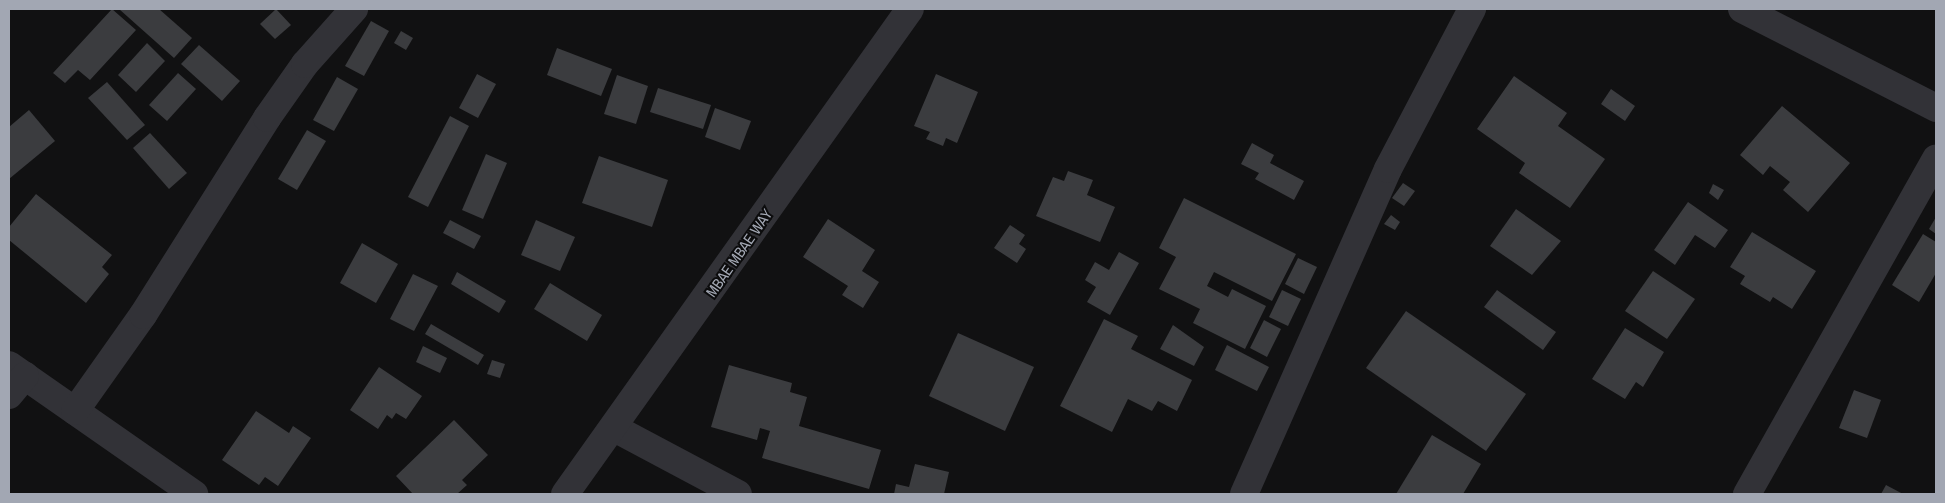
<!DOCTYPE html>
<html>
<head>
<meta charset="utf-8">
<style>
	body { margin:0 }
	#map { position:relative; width:1945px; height:503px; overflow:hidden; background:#111112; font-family:"Archivo Narrow",sans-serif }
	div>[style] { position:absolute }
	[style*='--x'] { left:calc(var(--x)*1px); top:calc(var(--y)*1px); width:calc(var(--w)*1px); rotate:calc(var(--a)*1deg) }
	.building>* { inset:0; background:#3b3c3f }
	.minor>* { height:28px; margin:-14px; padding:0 14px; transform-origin:14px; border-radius:14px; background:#323237 }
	span { translate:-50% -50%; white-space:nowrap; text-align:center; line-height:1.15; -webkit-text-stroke:4px #0c0c0d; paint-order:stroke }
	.street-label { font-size:15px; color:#a2a7b3 }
	.frame { position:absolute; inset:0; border:10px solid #a2a7b3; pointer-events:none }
</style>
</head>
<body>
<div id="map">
	<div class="building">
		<div style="clip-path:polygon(112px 9px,136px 30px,90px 80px,78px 70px,65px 83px,53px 73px)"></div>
		<div style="clip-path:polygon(119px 9px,159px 9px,192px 38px,174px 58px)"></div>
		<div style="clip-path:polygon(276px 9px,291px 25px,275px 39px,260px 24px)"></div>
		<div style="clip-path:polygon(371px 21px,389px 31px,364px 76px,345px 66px)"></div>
		<div style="clip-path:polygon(401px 31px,413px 38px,406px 50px,394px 43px)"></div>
		<div style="clip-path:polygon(147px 43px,165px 61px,136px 92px,118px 75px)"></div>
		<div style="clip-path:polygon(199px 45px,240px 81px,222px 101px,181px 64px)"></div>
		<div style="clip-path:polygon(557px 48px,612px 69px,601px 96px,547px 75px)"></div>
		<div style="clip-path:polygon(178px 73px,196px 89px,167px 121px,149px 105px)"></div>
		<div style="clip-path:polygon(477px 74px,496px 84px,478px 118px,459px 108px)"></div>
		<div style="clip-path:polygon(936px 74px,978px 92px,957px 143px,946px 138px,943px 146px,926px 139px,930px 132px,914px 126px)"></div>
		<div style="clip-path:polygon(617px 75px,648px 86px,636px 124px,604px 114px)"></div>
		<div style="clip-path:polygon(1514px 76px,1567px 113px,1558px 126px,1605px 159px,1570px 208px,1519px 173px,1525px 163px,1477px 129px)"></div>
		<div style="clip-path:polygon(337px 77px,358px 89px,334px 131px,313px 120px)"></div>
		<div style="clip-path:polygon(107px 82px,145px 125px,127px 140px,88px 98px)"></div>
		<div style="clip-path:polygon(658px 88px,711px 105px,703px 129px,650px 112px)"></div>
		<div style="clip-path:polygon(1611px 89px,1635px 106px,1625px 121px,1601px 104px)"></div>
		<div style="clip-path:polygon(1782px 106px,1850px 163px,1808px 212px,1783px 190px,1790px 182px,1770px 166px,1763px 175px,1740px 155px)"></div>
		<div style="clip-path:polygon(715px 108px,751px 121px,740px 150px,705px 137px)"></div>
		<div style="clip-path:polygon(29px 110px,55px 141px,9px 179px,9px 127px)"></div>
		<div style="clip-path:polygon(450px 116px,469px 126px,428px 207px,408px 197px)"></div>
		<div style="clip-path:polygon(307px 130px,326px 141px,297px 190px,278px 179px)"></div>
		<div style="clip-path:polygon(150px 133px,187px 173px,169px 189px,133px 148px)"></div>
		<div style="clip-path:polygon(1252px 143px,1274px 155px,1270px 163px,1304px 181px,1294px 200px,1255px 179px,1259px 173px,1241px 164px)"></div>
		<div style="clip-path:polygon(486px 154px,507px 163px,483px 219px,462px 210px)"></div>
		<div style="clip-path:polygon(599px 156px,668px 180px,652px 227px,582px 203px)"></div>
		<div style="clip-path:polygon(1068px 171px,1093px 180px,1087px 195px,1115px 207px,1100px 242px,1036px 216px,1053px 177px,1064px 181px)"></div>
		<div style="clip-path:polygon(1403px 183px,1415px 191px,1404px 206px,1392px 198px)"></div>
		<div style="clip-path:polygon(1713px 184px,1724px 190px,1718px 200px,1709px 193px)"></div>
		<div style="clip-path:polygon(36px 194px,112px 255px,102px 267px,109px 274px,86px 303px,9px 240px,9px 227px)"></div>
		<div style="clip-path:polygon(1184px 198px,1296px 254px,1272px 301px,1214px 272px,1207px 286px,1228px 297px,1232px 289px,1266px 306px,1245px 349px,1193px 323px,1200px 309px,1159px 289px,1176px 257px,1159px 248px)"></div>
		<div style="clip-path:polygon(1688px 202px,1728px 230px,1715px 248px,1695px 235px,1675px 265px,1654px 250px)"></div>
		<div style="clip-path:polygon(1516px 209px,1561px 241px,1532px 275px,1490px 246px)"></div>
		<div style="clip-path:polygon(1391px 215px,1400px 222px,1395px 230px,1384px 224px)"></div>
		<div style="clip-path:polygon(1936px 217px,1936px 234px,1929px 229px)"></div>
		<div style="clip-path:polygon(828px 219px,875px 250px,862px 271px,879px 282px,863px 308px,842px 295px,848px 286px,803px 257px)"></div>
		<div style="clip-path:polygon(450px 220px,481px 236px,474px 249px,443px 233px)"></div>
		<div style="clip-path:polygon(536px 220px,575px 237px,560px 271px,521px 255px)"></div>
		<div style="clip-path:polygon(1010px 225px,1025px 235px,1019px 244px,1026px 249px,1017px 263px,994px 248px)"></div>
		<div style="clip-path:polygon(1752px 232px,1816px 271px,1792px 309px,1773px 297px,1770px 302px,1740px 284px,1745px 276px,1730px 267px)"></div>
		<div style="clip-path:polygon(1923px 234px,1936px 242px,1936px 273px,1919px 302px,1892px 285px)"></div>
		<div style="clip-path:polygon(362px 243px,398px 264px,376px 303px,340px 283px)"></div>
		<div style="clip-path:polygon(1119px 252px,1139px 263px,1110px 315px,1087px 302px,1096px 287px,1085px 280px,1095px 262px,1109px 270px)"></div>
		<div style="clip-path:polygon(1298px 258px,1317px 267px,1304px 294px,1285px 284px)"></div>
		<div style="clip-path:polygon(1653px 271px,1695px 299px,1667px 339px,1625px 311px)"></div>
		<div style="clip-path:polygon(457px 272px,506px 301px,499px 313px,451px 284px)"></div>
		<div style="clip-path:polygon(413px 274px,438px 286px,414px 331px,390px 319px)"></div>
		<div style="clip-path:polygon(550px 283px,602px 315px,587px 341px,534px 309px)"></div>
		<div style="clip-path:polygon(1282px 290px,1301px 299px,1288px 326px,1269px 317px)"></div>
		<div style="clip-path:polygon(1497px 290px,1556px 332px,1543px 350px,1484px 307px)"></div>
		<div style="clip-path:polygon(1406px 311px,1526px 394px,1486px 451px,1366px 368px)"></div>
		<div style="clip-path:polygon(1104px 319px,1138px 336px,1131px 349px,1192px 380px,1177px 411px,1158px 401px,1152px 411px,1128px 399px,1112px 432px,1060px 406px)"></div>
		<div style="clip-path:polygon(1264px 320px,1281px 329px,1267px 357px,1250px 348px)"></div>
		<div style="clip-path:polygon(431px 324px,484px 355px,478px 365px,425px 334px)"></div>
		<div style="clip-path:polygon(1173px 325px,1204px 347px,1194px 366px,1160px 349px)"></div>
		<div style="clip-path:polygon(1625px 328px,1664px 352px,1643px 387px,1636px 382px,1625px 399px,1592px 379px)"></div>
		<div style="clip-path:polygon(958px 333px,1034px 367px,1005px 431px,929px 396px)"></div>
		<div style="clip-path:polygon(1227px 345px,1269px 367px,1257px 391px,1215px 370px)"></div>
		<div style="clip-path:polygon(423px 346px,447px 358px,440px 373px,416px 362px)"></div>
		<div style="clip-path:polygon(492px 360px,505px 364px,500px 378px,487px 374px)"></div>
		<div style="clip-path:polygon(729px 365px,792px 383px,790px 392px,807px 397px,799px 426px,881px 450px,869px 489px,762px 458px,770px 431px,760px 428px,757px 440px,711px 427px)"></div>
		<div style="clip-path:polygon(379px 367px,422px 396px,406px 419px,396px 413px,392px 419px,387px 415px,378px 429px,350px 410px)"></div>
		<div style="clip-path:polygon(1854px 390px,1881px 400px,1867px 438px,1839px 428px)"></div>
		<div style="clip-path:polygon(256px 411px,289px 433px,293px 426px,311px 438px,278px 486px,265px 477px,259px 485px,222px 460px)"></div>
		<div style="clip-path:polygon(454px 420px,488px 455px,462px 480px,467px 485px,457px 494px,413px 494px,396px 476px)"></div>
		<div style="clip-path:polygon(1432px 435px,1481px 464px,1463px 494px,1396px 494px)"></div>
		<div style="clip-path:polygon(915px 464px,949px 472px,944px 494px,894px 494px,896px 484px,909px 487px)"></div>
		<div style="clip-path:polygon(1886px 485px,1903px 494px,1881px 494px)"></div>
	</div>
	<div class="minor">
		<div style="--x:1742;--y:9;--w:218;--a:27"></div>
		<div style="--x:9;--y:365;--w:226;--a:34.9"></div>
		<div style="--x:9;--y:395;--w:25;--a:-50"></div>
		<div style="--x:75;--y:411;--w:118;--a:-54.7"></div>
		<div style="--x:143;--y:315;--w:233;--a:-57.8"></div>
		<div style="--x:267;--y:118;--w:66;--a:-54.9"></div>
		<div style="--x:305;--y:64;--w:74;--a:-48.3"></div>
		<div style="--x:616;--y:429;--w:138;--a:28"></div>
		<div style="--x:565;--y:494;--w:595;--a:-54.57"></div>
		<div style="--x:1244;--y:494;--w:355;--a:-66.1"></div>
		<div style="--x:1388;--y:169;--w:181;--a:-62.3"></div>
		<div style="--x:1747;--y:494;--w:385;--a:-60.6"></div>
	</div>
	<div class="street-label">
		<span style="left:739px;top:253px;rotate:-55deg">MBAE MBAE WAY</span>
	</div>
	<div class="frame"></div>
</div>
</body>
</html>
